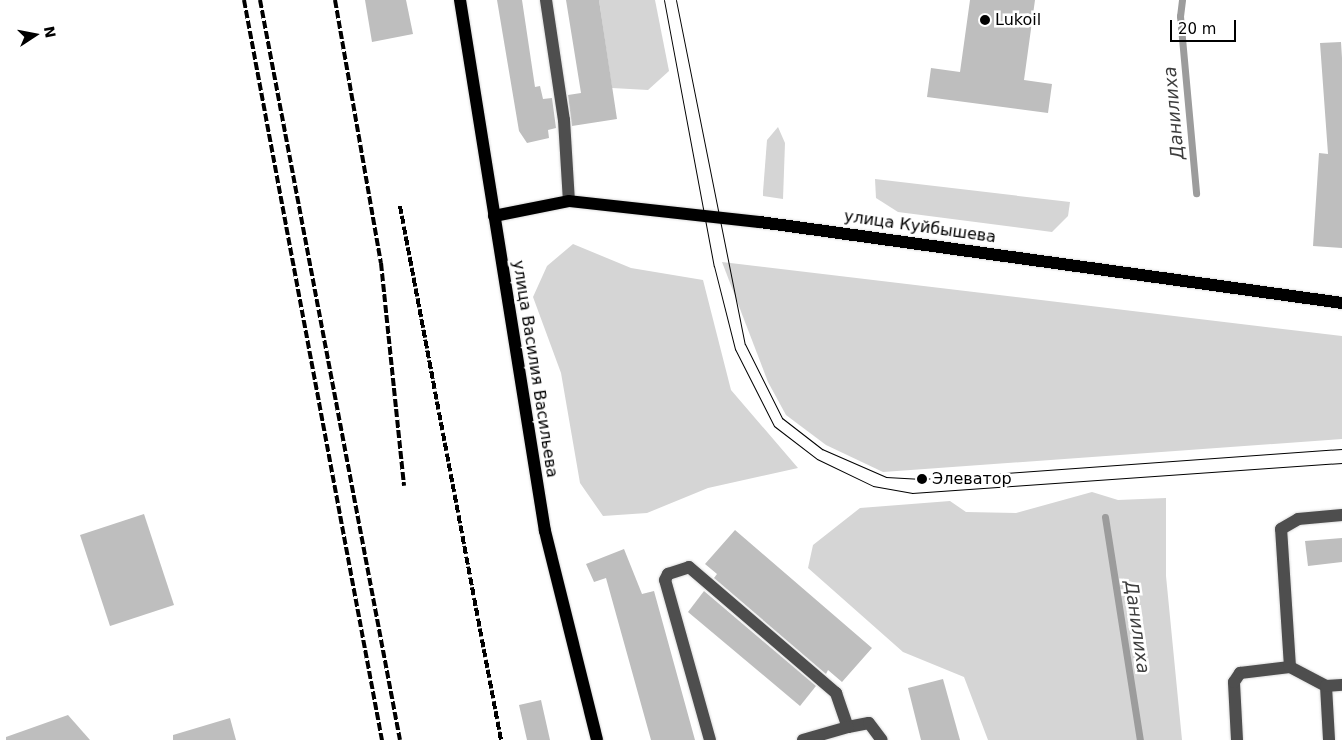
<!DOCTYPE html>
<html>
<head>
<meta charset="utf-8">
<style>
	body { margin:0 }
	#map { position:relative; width:1342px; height:740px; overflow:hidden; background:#fff; font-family:"DejaVu Sans",sans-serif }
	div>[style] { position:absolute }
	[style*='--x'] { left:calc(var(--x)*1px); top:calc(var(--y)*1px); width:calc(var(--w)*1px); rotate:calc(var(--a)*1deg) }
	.green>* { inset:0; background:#d5d5d5 }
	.stream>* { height:7px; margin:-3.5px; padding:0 3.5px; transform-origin:3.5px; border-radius:3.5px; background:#9c9c9c }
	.building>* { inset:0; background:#bebebe }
	.roads { filter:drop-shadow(0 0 1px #dbdbdb) drop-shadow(0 0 1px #dbdbdb) }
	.minor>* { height:12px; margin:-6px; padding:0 6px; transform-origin:6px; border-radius:6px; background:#4e4e4e }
	.major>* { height:12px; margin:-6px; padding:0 6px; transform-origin:6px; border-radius:6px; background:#000 }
	.tram>* { height:1px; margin:-0.5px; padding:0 0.5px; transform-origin:0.5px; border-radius:0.5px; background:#000 }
	.rail>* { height:4px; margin-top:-2px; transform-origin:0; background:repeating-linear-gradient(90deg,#000 0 8px,transparent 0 10.5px) }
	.dots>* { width:14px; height:14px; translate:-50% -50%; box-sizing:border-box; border:2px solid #fff; border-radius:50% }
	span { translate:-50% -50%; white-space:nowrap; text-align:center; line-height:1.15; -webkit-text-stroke:5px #fff; paint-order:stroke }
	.poi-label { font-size:16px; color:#000 }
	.left { translate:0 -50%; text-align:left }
	.street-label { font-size:16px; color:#000 }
	.water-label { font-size:18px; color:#3d3d3d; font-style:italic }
	.north { position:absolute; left:10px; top:10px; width:50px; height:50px; -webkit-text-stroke:4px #fff; paint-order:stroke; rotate:79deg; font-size:14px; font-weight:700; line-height:20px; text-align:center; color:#000 }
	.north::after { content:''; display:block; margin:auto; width:18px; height:22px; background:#000; clip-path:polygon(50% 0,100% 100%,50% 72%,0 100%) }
	.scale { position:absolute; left:1170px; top:20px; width:66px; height:22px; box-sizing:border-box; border:2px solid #000; border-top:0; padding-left:6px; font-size:15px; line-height:18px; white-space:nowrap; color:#000; -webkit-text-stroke:4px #fff; paint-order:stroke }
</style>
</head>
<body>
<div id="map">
	<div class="green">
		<div style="clip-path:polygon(599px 0,655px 0,669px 71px,648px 90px,612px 88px)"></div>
		<div style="clip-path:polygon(778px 127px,785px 143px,783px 199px,763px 196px,763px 192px,767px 140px)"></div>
		<div style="clip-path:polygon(875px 179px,1070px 202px,1068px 216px,1052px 232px,898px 212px,876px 198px)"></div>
		<div style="clip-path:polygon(573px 244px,631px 268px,703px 280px,731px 390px,798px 468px,708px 488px,647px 513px,603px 516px,580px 483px,561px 373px,533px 297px,547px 266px)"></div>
		<div style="clip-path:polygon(722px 262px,1342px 336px,1342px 439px,883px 472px,826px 445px,786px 415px,768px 382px)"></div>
		<div style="clip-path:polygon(1092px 492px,1118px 500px,1166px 498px,1166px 576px,1182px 740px,988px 740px,964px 677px,903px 652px,808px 568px,813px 545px,860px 508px,950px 501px,966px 512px,1016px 513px)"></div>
	</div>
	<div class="stream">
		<div style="--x:1182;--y:0;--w:16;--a:97"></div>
		<div style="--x:1180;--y:16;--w:178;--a:84.8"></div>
		<div style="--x:1105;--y:517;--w:226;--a:81.1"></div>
	</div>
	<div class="building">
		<div style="clip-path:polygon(365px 0,406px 0,413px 34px,372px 42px)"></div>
		<div style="clip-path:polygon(497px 0,522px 0,535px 87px,540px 86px,543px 99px,552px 98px,556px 128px,548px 130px,549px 138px,527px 143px,519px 131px)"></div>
		<div style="clip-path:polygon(566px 0,599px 0,617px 119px,572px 126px,568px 95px,581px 93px)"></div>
		<div style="clip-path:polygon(970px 0,1035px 0,1024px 80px,1052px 84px,1048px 113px,927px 97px,931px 68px,960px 72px)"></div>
		<div style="clip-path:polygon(1341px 42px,1342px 58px,1342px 248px,1313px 246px,1319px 153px,1328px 154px,1320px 43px)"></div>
		<div style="clip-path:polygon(144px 514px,174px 605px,110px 626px,80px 535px)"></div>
		<div style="clip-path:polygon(735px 530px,872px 648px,842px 682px,828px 670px,826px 674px,714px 578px,717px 574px,705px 564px)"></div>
		<div style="clip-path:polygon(1342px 538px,1342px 562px,1308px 566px,1305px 541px)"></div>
		<div style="clip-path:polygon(624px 549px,642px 594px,654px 591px,695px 740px,651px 740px,606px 578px,594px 582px,586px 564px)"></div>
		<div style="clip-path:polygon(704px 591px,816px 686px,800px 706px,688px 612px)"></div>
		<div style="clip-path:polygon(943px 679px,960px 740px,921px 740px,908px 688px)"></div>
		<div style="clip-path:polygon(541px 700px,550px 740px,527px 740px,519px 705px)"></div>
		<div style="clip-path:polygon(68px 715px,90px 740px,6px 740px,6px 737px)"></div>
		<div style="clip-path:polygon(230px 718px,236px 740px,173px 740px,173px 735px)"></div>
	</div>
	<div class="roads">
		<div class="minor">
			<div style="--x:546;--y:0;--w:121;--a:81.5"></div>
			<div style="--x:564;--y:120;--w:81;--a:86.5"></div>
			<div style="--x:1290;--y:667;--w:41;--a:27.8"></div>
			<div style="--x:1326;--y:686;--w:54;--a:86.8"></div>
			<div style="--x:1326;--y:686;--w:16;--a:-4"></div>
			<div style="--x:848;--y:727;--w:21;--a:-11"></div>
			<div style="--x:869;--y:723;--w:21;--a:53"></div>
			<div style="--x:710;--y:740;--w:166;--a:-105.7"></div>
			<div style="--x:665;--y:580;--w:7;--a:-63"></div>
			<div style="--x:668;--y:574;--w:22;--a:-18"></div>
			<div style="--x:689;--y:567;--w:194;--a:40.6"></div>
			<div style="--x:836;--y:693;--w:36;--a:71"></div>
			<div style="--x:848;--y:727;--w:47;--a:163.9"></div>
			<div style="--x:1237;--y:740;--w:58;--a:-93"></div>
			<div style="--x:1234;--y:682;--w:11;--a:-56"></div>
			<div style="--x:1240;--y:673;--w:50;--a:-6.8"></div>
			<div style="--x:1290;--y:667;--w:138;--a:-93.7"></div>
			<div style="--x:1281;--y:529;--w:20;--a:-30"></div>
			<div style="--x:1298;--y:519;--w:44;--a:-5.2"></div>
		</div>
		<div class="major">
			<div style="--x:460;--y:0;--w:538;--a:80.91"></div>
			<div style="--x:545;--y:531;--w:215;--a:76"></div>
			<div style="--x:494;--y:216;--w:76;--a:-11.3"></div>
			<div style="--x:569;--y:201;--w:192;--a:6.3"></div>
			<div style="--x:760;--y:222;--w:588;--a:7.92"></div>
		</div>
	</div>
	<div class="tram">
		<div style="--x:664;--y:0;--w:271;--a:79.4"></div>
		<div style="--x:714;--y:266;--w:86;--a:75.8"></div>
		<div style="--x:735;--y:349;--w:86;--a:63.1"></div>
		<div style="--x:774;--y:426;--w:54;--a:37.5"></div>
		<div style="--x:817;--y:459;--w:62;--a:25.7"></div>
		<div style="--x:873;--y:486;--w:40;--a:10"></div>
		<div style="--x:912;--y:493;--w:431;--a:-4"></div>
		<div style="--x:676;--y:0;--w:351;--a:78.7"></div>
		<div style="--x:745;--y:344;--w:83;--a:63.4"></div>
		<div style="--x:782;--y:418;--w:51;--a:37.8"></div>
		<div style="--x:822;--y:449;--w:70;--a:23.6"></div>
		<div style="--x:886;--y:477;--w:36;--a:3"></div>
		<div style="--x:922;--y:479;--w:421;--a:-4.1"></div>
	</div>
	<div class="rail">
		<div style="--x:244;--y:0;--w:753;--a:79.44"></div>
		<div style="--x:260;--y:0;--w:753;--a:79.29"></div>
		<div style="--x:335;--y:0;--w:267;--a:80.1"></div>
		<div style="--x:381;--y:263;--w:224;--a:84.1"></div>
		<div style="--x:400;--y:206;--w:543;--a:79.29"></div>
	</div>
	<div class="dots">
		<div style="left:985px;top:20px;background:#000"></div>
		<div style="left:922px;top:479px;background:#000"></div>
	</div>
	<div class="poi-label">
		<span class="left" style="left:995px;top:20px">Lukoil</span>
		<span class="left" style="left:932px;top:479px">Элеватор</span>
	</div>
	<div class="street-label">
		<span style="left:920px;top:227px;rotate:8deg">улица Куйбышева</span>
		<span style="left:535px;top:369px;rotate:81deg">улица Василия Васильева</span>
	</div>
	<div class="water-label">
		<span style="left:1174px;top:113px;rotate:-95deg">Данилиха</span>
		<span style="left:1137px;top:627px;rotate:82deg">Данилиха</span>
	</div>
	<div class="north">N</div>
	<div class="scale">20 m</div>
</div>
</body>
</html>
